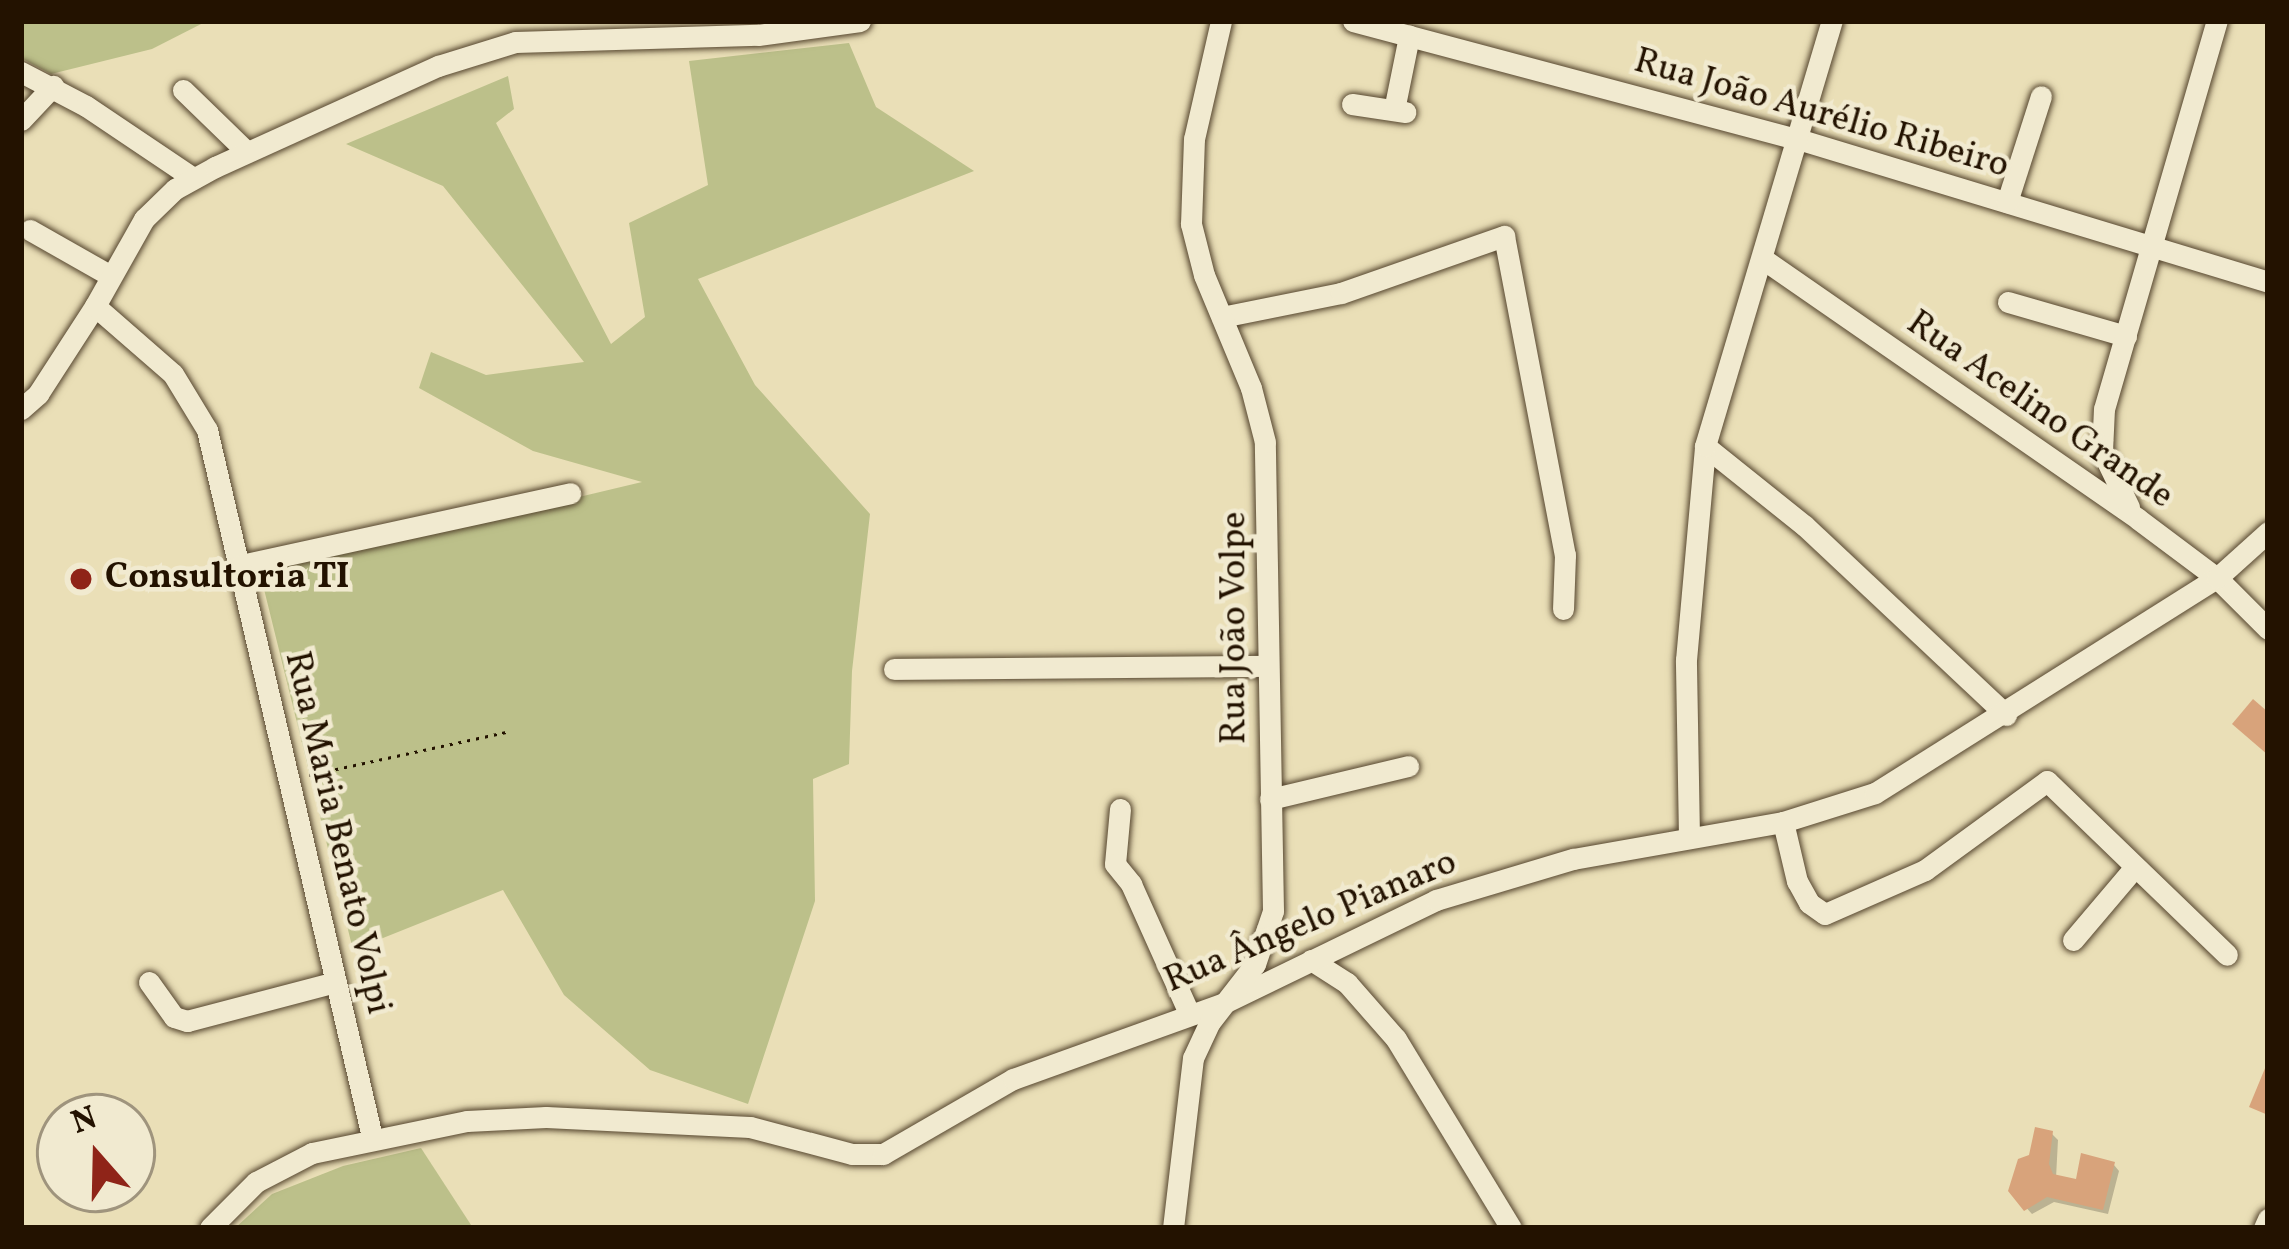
<!DOCTYPE html>
<html>
<head>
<meta charset="utf-8">
<style>
	body { margin:0 }
	#map { position:relative; width:2289px; height:1249px; overflow:hidden; background:#eadfb7; font-family:Vollkorn,serif }
	div>[style] { position:absolute }
	[style*='--x'] { left:calc(var(--x)*1px); top:calc(var(--y)*1px); width:calc(var(--w)*1px); rotate:calc(var(--a)*1deg) }
	.green>* { inset:0; background:#bcc08a }
	.shadow>* { inset:0; background:#0003 }
	.building>* { inset:0; background:#d8a37b }
	.path>* { height:3px; margin-top:-1.5px; transform-origin:0; background:repeating-linear-gradient(90deg,#231200 0 3px,transparent 0 9px) }
	.roads { filter:drop-shadow(0 0 3px #55452e) drop-shadow(0 0 3px #55452e) }
	.minor>* { height:21px; margin:-10.5px; padding:0 10.5px; transform-origin:10.5px; border-radius:10.5px; background:#f1ead0 }
	.dots>* { width:33px; height:33px; translate:-50% -50%; box-sizing:border-box; border:6px solid #f1ead0; border-radius:50% }
	span { translate:-50% -50%; white-space:nowrap; text-align:center; line-height:1.15; -webkit-text-stroke:9px #f1ead0; paint-order:stroke }
	.street-label { font-size:36px; color:#231200 }
	.poi-label { font-size:36px; color:#231200; font-weight:700 }
	.left { translate:0 -50%; text-align:left }
	.frame { position:absolute; inset:0; border:24px solid #231200; pointer-events:none }
	.north { position:absolute; left:36px; top:1093px; width:120px; height:120px; box-sizing:border-box; background:#f1ead0; border:3px solid #9f947d; border-radius:50%; rotate:340deg; font-size:33px; font-weight:700; line-height:48px; text-align:center; color:#231200 }
	.north::after { content:''; display:block; margin:auto; width:42px; height:54px; background:#8f2418; clip-path:polygon(50% 0,100% 100%,50% 72%,0 100%) }
</style>
</head>
<body>
<div id="map">
	<div class="green">
		<div style="clip-path:polygon(21px 21px,207px 21px,152px 49px,51px 74px,21px 58px)"></div>
		<div style="clip-path:polygon(849px 43px,876px 107px,974px 171px,698px 279px,755px 385px,870px 514px,852px 671px,849px 764px,813px 779px,815px 901px,748px 1104px,650px 1070px,564px 995px,503px 890px,353px 950px,260px 573px,642px 482px,533px 451px,419px 388px,431px 352px,486px 375px,584px 362px,443px 186px,346px 144px,508px 76px,514px 109px,496px 123px,611px 344px,645px 317px,629px 223px,708px 185px,689px 61px)"></div>
		<div style="clip-path:polygon(421px 1148px,473px 1228px,235px 1228px,272px 1194px,343px 1166px)"></div>
	</div>
	<div class="shadow">
		<div style="clip-path:polygon(2052px 1134px,2058px 1140px,2056px 1178px,2079px 1183px,2114px 1165px,2119px 1171px,2108px 1214px,2054px 1202px,2032px 1214px,2011px 1191px)"></div>
	</div>
	<div class="building">
		<div style="clip-path:polygon(2253px 699px,2268px 712px,2268px 755px,2232px 724px)"></div>
		<div style="clip-path:polygon(2268px 1061px,2268px 1115px,2249px 1107px)"></div>
		<div style="clip-path:polygon(2035px 1127px,2053px 1131px,2049px 1164px,2053px 1174px,2076px 1179px,2081px 1153px,2115px 1162px,2103px 1210px,2047px 1197px,2024px 1211px,2008px 1191px,2018px 1159px,2029px 1155px)"></div>
	</div>
	<div class="path">
		<div style="--x:309;--y:775;--w:203;--a:-12.3"></div>
	</div>
	<div class="roads">
		<div class="minor">
			<div style="--x:1353;--y:21;--w:460;--a:14.9"></div>
			<div style="--x:1798;--y:139;--w:491;--a:16.9"></div>
			<div style="--x:21;--y:72;--w:73;--a:27.6"></div>
			<div style="--x:86;--y:106;--w:129;--a:33.9"></div>
			<div style="--x:183;--y:90;--w:89;--a:44.1"></div>
			<div style="--x:1352;--y:104;--w:54;--a:8.6"></div>
			<div style="--x:1394;--y:110;--w:76;--a:-78.5"></div>
			<div style="--x:21;--y:120;--w:47;--a:-46.7"></div>
			<div style="--x:2007;--y:202;--w:111;--a:-72.2"></div>
			<div style="--x:30;--y:230;--w:93;--a:29.6"></div>
			<div style="--x:1763;--y:259;--w:456;--a:34.7"></div>
			<div style="--x:2138;--y:519;--w:99;--a:36.8"></div>
			<div style="--x:2217;--y:578;--w:72;--a:45"></div>
			<div style="--x:2008;--y:302;--w:123;--a:16.1"></div>
			<div style="--x:95;--y:306;--w:103;--a:41.1"></div>
			<div style="--x:173;--y:374;--w:66;--a:58.7"></div>
			<div style="--x:207;--y:430;--w:726;--a:76.86"></div>
			<div style="--x:1222;--y:317;--w:121;--a:-11.4"></div>
			<div style="--x:1341;--y:293;--w:173;--a:-19.3"></div>
			<div style="--x:1504;--y:236;--w:325;--a:79.2"></div>
			<div style="--x:1565;--y:555;--w:54;--a:92.1"></div>
			<div style="--x:21;--y:409;--w:23;--a:-41"></div>
			<div style="--x:38;--y:394;--w:105;--a:-57.1"></div>
			<div style="--x:95;--y:306;--w:100;--a:-60.6"></div>
			<div style="--x:144;--y:219;--w:43;--a:-44.1"></div>
			<div style="--x:175;--y:189;--w:46;--a:-28.8"></div>
			<div style="--x:215;--y:167;--w:245;--a:-24.4"></div>
			<div style="--x:438;--y:66;--w:81;--a:-17.3"></div>
			<div style="--x:515;--y:42;--w:243;--a:-1.7"></div>
			<div style="--x:758;--y:35;--w:103;--a:-7.8"></div>
			<div style="--x:1705;--y:446;--w:128;--a:38.7"></div>
			<div style="--x:1805;--y:526;--w:276;--a:43.2"></div>
			<div style="--x:2129;--y:507;--w:62;--a:-115.7"></div>
			<div style="--x:2102;--y:451;--w:42;--a:-87.3"></div>
			<div style="--x:2104;--y:409;--w:404;--a:-73.8"></div>
			<div style="--x:241;--y:565;--w:337;--a:-12.3"></div>
			<div style="--x:894;--y:669;--w:373;--a:-0.5"></div>
			<div style="--x:1270;--y:799;--w:142;--a:-13.4"></div>
			<div style="--x:1120;--y:809;--w:55;--a:95.2"></div>
			<div style="--x:1115;--y:864;--w:26;--a:51"></div>
			<div style="--x:1131;--y:884;--w:141;--a:65.8"></div>
			<div style="--x:1783;--y:822;--w:61;--a:76.7"></div>
			<div style="--x:1797;--y:881;--w:25;--a:61"></div>
			<div style="--x:1809;--y:903;--w:19;--a:35"></div>
			<div style="--x:1825;--y:914;--w:109;--a:-23.7"></div>
			<div style="--x:1925;--y:870;--w:151;--a:-36.1"></div>
			<div style="--x:2047;--y:781;--w:250;--a:44"></div>
			<div style="--x:1689;--y:837;--w:177;--a:-91"></div>
			<div style="--x:1686;--y:660;--w:215;--a:-84.9"></div>
			<div style="--x:1705;--y:446;--w:444;--a:-73.4"></div>
			<div style="--x:2073;--y:940;--w:96;--a:-49.7"></div>
			<div style="--x:1311;--y:960;--w:43;--a:32.6"></div>
			<div style="--x:1347;--y:983;--w:74;--a:48.8"></div>
			<div style="--x:1396;--y:1039;--w:221;--a:58.7"></div>
			<div style="--x:149;--y:982;--w:43;--a:54.5"></div>
			<div style="--x:174;--y:1017;--w:14;--a:17"></div>
			<div style="--x:187;--y:1021;--w:154;--a:-14.7"></div>
			<div style="--x:210;--y:1228;--w:65;--a:-45"></div>
			<div style="--x:256;--y:1182;--w:63;--a:-27.4"></div>
			<div style="--x:312;--y:1153;--w:158;--a:-11.7"></div>
			<div style="--x:467;--y:1121;--w:79;--a:-2.9"></div>
			<div style="--x:546;--y:1117;--w:204;--a:2.8"></div>
			<div style="--x:750;--y:1127;--w:106;--a:14.8"></div>
			<div style="--x:852;--y:1154;--w:31;--a:0"></div>
			<div style="--x:883;--y:1154;--w:150;--a:-30"></div>
			<div style="--x:1013;--y:1079;--w:224;--a:-19.8"></div>
			<div style="--x:1224;--y:1003;--w:236;--a:-25.9"></div>
			<div style="--x:1436;--y:900;--w:143;--a:-16.7"></div>
			<div style="--x:1573;--y:859;--w:213;--a:-10"></div>
			<div style="--x:1783;--y:822;--w:96;--a:-17.5"></div>
			<div style="--x:1875;--y:793;--w:404;--a:-32.2"></div>
			<div style="--x:2217;--y:578;--w:69;--a:-42"></div>
			<div style="--x:1173;--y:1228;--w:171;--a:-83.3"></div>
			<div style="--x:1193;--y:1058;--w:40;--a:-65"></div>
			<div style="--x:1210;--y:1022;--w:73;--a:-52.2"></div>
			<div style="--x:1255;--y:964;--w:56;--a:-71.2"></div>
			<div style="--x:1273;--y:911;--w:469;--a:-91"></div>
			<div style="--x:1265;--y:442;--w:56;--a:-104.5"></div>
			<div style="--x:1251;--y:388;--w:122;--a:-112.6"></div>
			<div style="--x:1204;--y:275;--w:53;--a:-104.3"></div>
			<div style="--x:1191;--y:224;--w:85;--a:-88"></div>
			<div style="--x:1194;--y:139;--w:121;--a:-77.1"></div>
			<div style="--x:2264;--y:1228;--w:10;--a:-66"></div>
		</div>
	</div>
	<div class="dots">
		<div style="left:81px;top:579px;background:#8f2418"></div>
	</div>
	<div class="street-label">
		<span style="left:1821px;top:115px;rotate:16deg">Rua João Aurélio Ribeiro</span>
		<span style="left:2039px;top:411px;rotate:35deg">Rua Acelino Grande</span>
		<span style="left:1236px;top:628px;rotate:-90deg">Rua João Volpe</span>
		<span style="left:336px;top:833px;rotate:77deg">Rua Maria Benato Volpi</span>
		<span style="left:1311px;top:923px;rotate:-23deg">Rua Ângelo Pianaro</span>
	</div>
	<div class="poi-label">
		<span class="left" style="left:105px;top:579px">Consultoria TI</span>
	</div>
	<div class="frame"></div>
	<div class="north">N</div>
</div>
</body>
</html>
